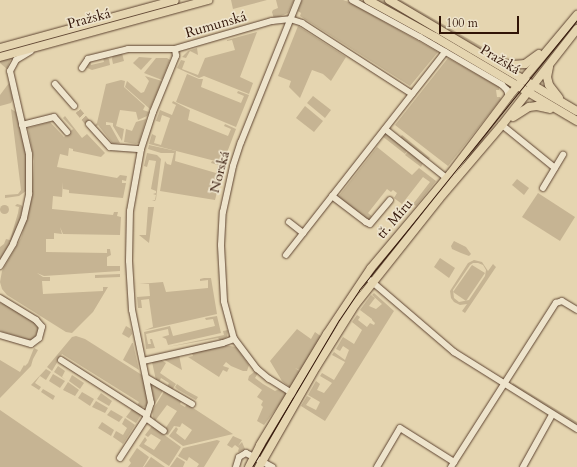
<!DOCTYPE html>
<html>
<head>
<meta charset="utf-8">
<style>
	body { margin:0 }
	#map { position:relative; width:577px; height:467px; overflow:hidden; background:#e5d5b0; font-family:Cardo,serif }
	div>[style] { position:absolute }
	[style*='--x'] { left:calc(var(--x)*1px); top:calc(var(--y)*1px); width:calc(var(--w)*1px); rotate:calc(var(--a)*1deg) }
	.green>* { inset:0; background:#c6b493 }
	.round { border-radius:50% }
	.minor-tunnel>* { height:6px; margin-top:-3px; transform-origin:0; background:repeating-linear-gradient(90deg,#c1ae8e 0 6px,transparent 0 9px) }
	.roads { filter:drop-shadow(0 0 1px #5e4431) drop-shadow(0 0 1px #5e4431) }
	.minor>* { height:6px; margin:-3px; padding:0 3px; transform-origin:3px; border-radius:3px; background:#eee4cc }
	.major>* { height:8px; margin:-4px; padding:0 4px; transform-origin:4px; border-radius:4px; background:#e5d5b0 }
	.tram>* { height:1px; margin:-0.5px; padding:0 0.5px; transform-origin:0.5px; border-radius:0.5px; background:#311407 }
	span { translate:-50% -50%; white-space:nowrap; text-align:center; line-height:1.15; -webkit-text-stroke:3.5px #eee4cc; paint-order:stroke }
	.street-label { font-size:14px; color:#311407 }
	.scale { position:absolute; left:439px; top:16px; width:80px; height:18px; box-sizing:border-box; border:2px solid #311407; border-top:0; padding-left:5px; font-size:12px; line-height:14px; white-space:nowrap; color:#311407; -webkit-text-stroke:3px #eee4cc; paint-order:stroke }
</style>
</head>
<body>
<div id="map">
	<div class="green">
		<div style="clip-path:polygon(231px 0,267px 0,233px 9px)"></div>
		<div style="clip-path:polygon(276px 0,294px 0,288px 13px,274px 19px,272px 12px,273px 10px,278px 8px)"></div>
		<div style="clip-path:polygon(302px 0,343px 0,349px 2px,438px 52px,410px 86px,300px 16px,301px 13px,298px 11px)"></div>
		<div style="clip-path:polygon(375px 0,383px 0,513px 78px,429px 29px)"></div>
		<div style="clip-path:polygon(396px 0,401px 0,505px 60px,497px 59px)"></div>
		<div style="clip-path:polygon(298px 26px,346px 57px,331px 81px,323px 74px,312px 70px,300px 98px,289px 87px,291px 81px,278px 76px)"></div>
		<div style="clip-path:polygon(257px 32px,240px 77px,253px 83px,249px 94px,204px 76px,199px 78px,177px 68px,181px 60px,185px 61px,182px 69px,198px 75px,205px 58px,235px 50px,232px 40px,227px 41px,227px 40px)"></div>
		<div style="clip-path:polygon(197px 48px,198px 55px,190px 51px,186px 58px,182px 57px,188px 51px)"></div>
		<div style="clip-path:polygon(122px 53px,124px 61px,113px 64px,112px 59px,113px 55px)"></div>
		<div style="clip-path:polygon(106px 57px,109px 59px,110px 65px,92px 70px,85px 67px,90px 61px,91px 65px,104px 62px,103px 58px)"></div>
		<div style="clip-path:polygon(139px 57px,152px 58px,141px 70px,133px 63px)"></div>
		<div style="clip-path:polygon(11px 58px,7px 69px,0 63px,0 61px)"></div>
		<div style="clip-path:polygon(156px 58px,167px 58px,170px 60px,162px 80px,144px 73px)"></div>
		<div style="clip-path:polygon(448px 58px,499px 87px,499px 90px,496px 90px,497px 97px,500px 97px,501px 99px,448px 166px,395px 125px)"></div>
		<div style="clip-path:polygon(180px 71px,199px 79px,203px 79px,201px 87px,241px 103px,244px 96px,237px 93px,238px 91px,249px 95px,236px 127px,176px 102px,187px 74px)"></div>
		<div style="clip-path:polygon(145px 76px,162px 81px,150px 109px,125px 87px,127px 81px,141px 93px,144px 92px,149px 81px)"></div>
		<div style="clip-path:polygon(121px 80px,125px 81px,124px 87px,145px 106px,143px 110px,149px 112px,147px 116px,138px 120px,136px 112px,120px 110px,116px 126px,124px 129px,122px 141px,113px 126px,113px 123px,106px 122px,106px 125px,110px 125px,120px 143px,113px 144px,98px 125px,95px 127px,94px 126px,97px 123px,106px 84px)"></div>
		<div style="clip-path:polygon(9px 83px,13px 99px,11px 103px,0 106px,0 95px)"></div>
		<div style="clip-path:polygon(313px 96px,331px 110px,325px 118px,307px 103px)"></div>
		<div style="clip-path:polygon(173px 101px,190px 110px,188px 120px,228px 136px,231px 129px,224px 126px,225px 124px,236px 129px,223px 163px,149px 144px,152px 134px,156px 136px,154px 143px,161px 145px,170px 118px,162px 115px,160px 122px,156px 121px,160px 110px,172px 115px,176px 105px,172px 103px)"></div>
		<div style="clip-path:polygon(305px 106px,323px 121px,314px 132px,296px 118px)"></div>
		<div style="clip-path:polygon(11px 109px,16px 112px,24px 145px,27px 165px,26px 191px,19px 196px,5px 198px,5px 195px,18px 194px,21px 190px)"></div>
		<div style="clip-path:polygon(65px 116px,82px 138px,87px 134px,105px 153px,101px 157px,73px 151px,73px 149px,69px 148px,68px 156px,60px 154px,57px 167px,117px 178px,120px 175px,127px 176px,126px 181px,122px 180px,122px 183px,126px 183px,123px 198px,69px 193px,69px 190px,63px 189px,63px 182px,62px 197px,53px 196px,52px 209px,113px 215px,114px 212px,118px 212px,117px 216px,121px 217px,120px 235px,63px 234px,60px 227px,62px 234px,54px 233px,54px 239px,46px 239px,46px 252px,107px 253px,107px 249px,110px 249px,111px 255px,107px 257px,107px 266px,120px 266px,120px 271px,44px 276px,37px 273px,43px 277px,50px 277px,50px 281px,42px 281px,43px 294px,103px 291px,103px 287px,108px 287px,93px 312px,72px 333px,66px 332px,7px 295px,2px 289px,0 282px,2px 271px,21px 238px,32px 198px,34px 161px,28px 128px,50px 122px,64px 137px,73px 129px,63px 118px)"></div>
		<div style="clip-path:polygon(146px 119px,139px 143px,136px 144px,124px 142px,126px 129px,132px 131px,136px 122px)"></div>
		<div style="clip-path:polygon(384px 134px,388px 135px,408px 150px,405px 154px,382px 136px)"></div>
		<div style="clip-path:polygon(402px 135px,430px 158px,428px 160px,400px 138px)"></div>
		<div style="clip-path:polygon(149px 145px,176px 151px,175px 161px,216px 173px,218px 165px,211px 163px,212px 161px,224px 164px,215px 200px,160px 191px,165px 161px,167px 164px,171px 165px,174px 153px,161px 153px,148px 149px)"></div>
		<div style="clip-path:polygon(377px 147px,412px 175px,419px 168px,436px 181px,416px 206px,413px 204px,430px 182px,423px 177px,402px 204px,394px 198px,397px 193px,393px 190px,391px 192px,387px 189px,368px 213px,374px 218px,368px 220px,338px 197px)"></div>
		<div style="clip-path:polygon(408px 151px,423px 163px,421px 167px,405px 155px)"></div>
		<div style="clip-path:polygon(147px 153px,157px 155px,161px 159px,156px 199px,155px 201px,152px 200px,155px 200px,156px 195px,153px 194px,156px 193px,156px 191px,151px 189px,156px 161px,149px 160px,147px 167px,144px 166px)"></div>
		<div style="clip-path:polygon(517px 179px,529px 188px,524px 195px,512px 185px)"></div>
		<div style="clip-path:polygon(538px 193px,575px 217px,560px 241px,522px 217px)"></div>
		<div style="clip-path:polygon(17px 204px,21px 205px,23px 207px,20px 220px,12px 239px,0 260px,0 247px,4px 244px,6px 239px,10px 240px,18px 213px,19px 207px,15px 206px)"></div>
		<div class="round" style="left:-0.5px;top:204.5px;width:9px;height:9px"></div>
		<div style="clip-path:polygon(148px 207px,154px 207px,149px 243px,139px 235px,146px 235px)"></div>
		<div style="clip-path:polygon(454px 241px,466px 247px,471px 254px,469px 256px,461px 253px,452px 249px,451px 246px)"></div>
		<div style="clip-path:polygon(440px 258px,455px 268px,449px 278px,434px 267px)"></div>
		<div style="clip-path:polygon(evenodd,474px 260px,482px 262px,488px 271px,493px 264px,496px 267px,465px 313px,462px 311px,467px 304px,460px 305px,454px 302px,451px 298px,450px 291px,468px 263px,474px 260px,473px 263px,478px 263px,483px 265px,486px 270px,485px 276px,469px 300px,459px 302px,454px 298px,453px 290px,470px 265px,473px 263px)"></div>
		<div style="clip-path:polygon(472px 265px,485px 273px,466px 301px,453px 292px)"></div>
		<div style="clip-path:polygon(120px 274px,120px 277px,95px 278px,95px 275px)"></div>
		<div style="clip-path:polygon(204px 278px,211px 278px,217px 314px,151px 329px,145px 330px,153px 327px,149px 299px,141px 300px,142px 308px,138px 308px,137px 297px,150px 296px,149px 284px,139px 284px,163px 282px,166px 292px,208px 288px,208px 280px,200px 281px,200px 279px)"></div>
		<div style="clip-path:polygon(374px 293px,394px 311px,325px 421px,301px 406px,307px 396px,311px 398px,306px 405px,316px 410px,320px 402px,308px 395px,316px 381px,320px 384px,317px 390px,324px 393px,332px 383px,320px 376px,322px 373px,334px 380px,345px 362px,332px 355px,334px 352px,345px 360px,349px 350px,343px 346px,340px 351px,336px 349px,343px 337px,354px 344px,362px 330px,352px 322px,357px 315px,360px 317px,358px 320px,367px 327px,370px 323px,374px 325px,375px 323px,372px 320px,372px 319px,360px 310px,371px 295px,375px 298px,369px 306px,376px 309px,382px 304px,372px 295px)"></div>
		<div style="clip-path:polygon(0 303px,4px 304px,35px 323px,39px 329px,33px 340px,29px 340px,0 331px)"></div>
		<div style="clip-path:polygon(217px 316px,221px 333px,168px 345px,166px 339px,162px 337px,169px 335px,168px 329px,146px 334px,148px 344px,151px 344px,150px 339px,152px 339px,155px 348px,146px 349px,144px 332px,170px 326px,173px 336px,215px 326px,213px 319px,206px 320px,205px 318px)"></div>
		<div style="clip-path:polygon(126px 326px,131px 329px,132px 334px,129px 338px,122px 334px)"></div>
		<div style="clip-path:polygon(297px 329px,311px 339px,315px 332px,322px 337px,302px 371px,295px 368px,301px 372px,291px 388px,282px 381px,270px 361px)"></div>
		<div style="clip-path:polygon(228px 330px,227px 337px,221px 341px,218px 338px,168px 347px,224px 335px,223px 331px)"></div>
		<div style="clip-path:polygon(76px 336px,85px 339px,142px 375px,147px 394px,147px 406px,141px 408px,137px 406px,139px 402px,62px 354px,52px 371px,47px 367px,72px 337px)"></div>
		<div style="clip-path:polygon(132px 343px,133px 343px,139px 370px,123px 360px)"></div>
		<div style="clip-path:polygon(225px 345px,236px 347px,249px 365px,247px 371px,243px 371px,231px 366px,226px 362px,223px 366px,229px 368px,227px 372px,223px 370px,219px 377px,188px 357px,193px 356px,192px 353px)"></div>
		<div style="clip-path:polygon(34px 348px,38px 350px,33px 359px,31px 366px,0 398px,0 360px,20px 372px,24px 365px,25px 366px,28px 363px)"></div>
		<div style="clip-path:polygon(179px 355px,182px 370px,163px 359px)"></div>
		<div style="clip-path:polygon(161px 360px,166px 363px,160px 373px,176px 384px,172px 390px,167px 387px,169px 383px,161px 378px,159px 382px,156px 380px,152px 362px)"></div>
		<div style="clip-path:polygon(58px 366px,65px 371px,62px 377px,66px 380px,54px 372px)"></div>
		<div style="clip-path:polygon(46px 369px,51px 372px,46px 380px,40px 376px,35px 383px,41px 387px,39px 390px,31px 385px)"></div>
		<div style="clip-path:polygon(254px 372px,258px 373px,255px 378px,263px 384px,275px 391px,279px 389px,287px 394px,264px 425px,257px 421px,263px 407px,261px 405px,263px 401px,257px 397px,262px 390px,248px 380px,249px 376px)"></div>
		<div style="clip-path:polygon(53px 374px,65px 381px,60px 388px,49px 381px)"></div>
		<div style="clip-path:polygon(72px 375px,84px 383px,80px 389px,69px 381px)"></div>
		<div style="clip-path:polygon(68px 382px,79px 390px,75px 396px,63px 390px)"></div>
		<div style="clip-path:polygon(150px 383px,164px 389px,153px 407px,154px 399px)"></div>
		<div style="clip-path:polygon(513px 383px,577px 422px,577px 425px,512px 385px)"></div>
		<div style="clip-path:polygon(177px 384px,187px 391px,198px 397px,196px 400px,177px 389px,175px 387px)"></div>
		<div style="clip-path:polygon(43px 389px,55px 396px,53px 400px,41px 392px)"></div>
		<div style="clip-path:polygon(165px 390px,182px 400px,180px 404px,185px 407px,187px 404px,233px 434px,183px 446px,169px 436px,176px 427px,178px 429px,176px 433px,185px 440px,192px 430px,182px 423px,180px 427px,174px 426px,168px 435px,163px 432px,177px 411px,167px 405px,155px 421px,153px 417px,152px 411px)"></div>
		<div style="clip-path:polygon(82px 392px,94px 399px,90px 406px,78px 398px)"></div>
		<div style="clip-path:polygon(101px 393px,112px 401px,109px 406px,97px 399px)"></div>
		<div style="clip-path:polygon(96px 401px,108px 408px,105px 413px,92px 407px)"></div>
		<div style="clip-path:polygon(132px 409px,141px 415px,136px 423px,126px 417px)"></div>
		<div style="clip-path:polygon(0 410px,83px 467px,0 467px)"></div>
		<div style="clip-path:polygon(111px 410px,123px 417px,119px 422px,107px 415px)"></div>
		<div style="clip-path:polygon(125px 418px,135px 425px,123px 444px,113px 437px,116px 431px,123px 435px,127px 428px,122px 424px)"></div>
		<div style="clip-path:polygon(102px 422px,114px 430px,111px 436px,98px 428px)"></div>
		<div style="clip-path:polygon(152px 426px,181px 447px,169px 466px,139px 446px,145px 437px,147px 440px,144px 444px,154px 450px,161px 440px,151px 434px,148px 437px,145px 435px)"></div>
		<div style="clip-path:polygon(233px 436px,242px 440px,238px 446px,242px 442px,245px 449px,239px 452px,238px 451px,239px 448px,235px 445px,232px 448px,227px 445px)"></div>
		<div style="clip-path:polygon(217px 440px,220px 441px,204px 467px,197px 467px,199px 464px,189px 457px,187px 461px,178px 456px,183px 448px)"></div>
		<div style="clip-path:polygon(137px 448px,149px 457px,143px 467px,128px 467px,131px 463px,129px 460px)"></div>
		<div style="clip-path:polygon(151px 457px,165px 467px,144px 467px)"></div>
		<div style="clip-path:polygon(177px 457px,185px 462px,183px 467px,170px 467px)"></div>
	</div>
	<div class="minor-tunnel">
		<div style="--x:78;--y:111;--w:17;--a:50"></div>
	</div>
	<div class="roads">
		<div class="minor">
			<div style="--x:352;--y:0;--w:77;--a:28.6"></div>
			<div style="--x:420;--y:37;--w:95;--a:30.3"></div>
			<div style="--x:502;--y:85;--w:7;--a:45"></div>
			<div style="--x:507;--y:90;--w:6;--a:72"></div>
			<div style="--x:82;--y:68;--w:11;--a:-56"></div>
			<div style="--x:88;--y:59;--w:41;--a:-14"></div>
			<div style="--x:128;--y:49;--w:47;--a:0"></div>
			<div style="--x:175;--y:49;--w:101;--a:-16.1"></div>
			<div style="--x:272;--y:21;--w:18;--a:-6"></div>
			<div style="--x:290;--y:19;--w:13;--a:18"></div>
			<div style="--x:302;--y:23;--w:131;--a:32.8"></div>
			<div style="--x:55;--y:84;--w:29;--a:49"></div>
			<div style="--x:89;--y:124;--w:31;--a:48"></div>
			<div style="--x:110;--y:147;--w:31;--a:4"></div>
			<div style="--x:22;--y:125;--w:33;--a:-14"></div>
			<div style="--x:54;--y:117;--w:20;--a:49"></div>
			<div style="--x:502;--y:125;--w:68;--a:39.1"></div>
			<div style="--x:385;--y:129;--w:82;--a:38.6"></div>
			<div style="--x:543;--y:188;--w:39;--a:-59"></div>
			<div style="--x:332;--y:196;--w:43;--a:37.4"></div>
			<div style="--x:366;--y:222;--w:4;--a:27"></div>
			<div style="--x:370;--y:224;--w:31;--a:-50"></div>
			<div style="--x:289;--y:222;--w:18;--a:38"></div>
			<div style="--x:286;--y:255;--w:258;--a:-51.9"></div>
			<div style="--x:0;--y:266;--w:26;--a:-59"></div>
			<div style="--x:13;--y:244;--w:28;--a:-67"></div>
			<div style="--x:24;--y:218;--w:25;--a:-78"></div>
			<div style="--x:29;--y:194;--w:40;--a:-90"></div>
			<div style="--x:29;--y:154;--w:85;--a:-102.9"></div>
			<div style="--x:10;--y:71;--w:13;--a:-61"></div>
			<div style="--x:16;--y:60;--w:17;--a:-31"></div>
			<div style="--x:370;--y:280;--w:111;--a:40.6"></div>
			<div style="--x:454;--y:352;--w:145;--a:32"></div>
			<div style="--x:0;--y:298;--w:42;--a:31.4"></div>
			<div style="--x:36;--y:320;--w:9;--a:49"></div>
			<div style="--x:42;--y:327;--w:11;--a:105"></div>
			<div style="--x:39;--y:338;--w:10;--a:143"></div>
			<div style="--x:31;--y:344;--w:32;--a:-164"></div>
			<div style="--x:61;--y:360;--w:102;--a:32.6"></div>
			<div style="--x:143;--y:361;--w:82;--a:-12.7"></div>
			<div style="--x:223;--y:343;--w:12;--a:-20"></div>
			<div style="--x:147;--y:378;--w:52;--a:30"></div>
			<div style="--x:295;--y:395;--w:31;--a:-148"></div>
			<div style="--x:269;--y:379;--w:16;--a:-140"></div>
			<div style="--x:257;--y:369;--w:38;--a:-127"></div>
			<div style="--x:234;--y:339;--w:39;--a:-105"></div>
			<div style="--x:224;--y:301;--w:56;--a:-93.1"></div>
			<div style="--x:221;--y:245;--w:33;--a:-87"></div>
			<div style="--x:223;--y:212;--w:47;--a:-77.7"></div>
			<div style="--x:233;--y:166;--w:25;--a:-72"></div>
			<div style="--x:241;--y:142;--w:153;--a:-68.1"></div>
			<div style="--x:146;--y:418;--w:22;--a:36"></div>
			<div style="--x:120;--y:458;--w:48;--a:-57"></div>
			<div style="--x:146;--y:418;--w:16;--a:-72"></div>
			<div style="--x:151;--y:403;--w:95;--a:-101.5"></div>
			<div style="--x:132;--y:310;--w:49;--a:-93.5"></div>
			<div style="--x:129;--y:261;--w:50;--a:-88.9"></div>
			<div style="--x:130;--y:211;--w:63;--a:-79.9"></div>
			<div style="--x:141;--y:149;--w:39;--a:-72"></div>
			<div style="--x:153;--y:112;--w:61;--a:-67.7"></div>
			<div style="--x:176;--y:56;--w:7;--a:-98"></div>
			<div style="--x:236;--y:467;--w:10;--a:-73"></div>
			<div style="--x:239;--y:457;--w:8;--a:-30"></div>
			<div style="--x:246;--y:453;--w:30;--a:28"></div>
			<div style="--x:377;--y:467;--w:45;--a:-59.5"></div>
			<div style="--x:400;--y:428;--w:64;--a:32.2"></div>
			<div style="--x:451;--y:467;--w:195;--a:-57.4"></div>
			<div style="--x:556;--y:303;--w:6;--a:-18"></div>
			<div style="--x:562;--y:301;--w:17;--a:31"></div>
			<div style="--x:523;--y:467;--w:60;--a:-60.9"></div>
		</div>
		<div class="major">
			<div style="--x:368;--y:0;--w:77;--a:28.9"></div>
			<div style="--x:435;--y:37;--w:165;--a:30.6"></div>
			<div style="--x:389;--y:0;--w:218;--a:30.6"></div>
			<div style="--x:0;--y:48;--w:181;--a:-15.3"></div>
			<div style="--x:0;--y:57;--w:216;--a:-15.3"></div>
			<div style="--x:502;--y:63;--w:10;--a:11"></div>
			<div style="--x:512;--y:65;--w:13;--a:-4"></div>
			<div style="--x:525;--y:64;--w:17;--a:-36"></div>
			<div style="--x:549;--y:67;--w:10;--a:101"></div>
			<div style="--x:547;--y:77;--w:8;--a:76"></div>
			<div style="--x:549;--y:85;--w:16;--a:52"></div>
			<div style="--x:513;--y:117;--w:19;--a:-32"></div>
			<div style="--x:529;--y:107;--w:8;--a:-7"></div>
			<div style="--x:537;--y:106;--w:13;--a:13"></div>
			<div style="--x:249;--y:467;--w:25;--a:-63"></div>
			<div style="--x:260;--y:445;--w:130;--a:-58.9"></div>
			<div style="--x:327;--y:334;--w:79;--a:-56.3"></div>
			<div style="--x:371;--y:268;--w:124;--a:-49.9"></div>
			<div style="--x:451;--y:173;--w:96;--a:-53"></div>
			<div style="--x:509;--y:96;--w:106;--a:-50"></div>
			<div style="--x:259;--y:467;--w:115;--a:-60.3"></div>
			<div style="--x:316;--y:367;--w:73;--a:-57.8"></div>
			<div style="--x:355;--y:305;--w:135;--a:-51.6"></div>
			<div style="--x:439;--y:199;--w:97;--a:-49.6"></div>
			<div style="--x:502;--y:125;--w:122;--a:-52"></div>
		</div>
	</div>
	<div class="tram">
		<div style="--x:252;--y:467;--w:171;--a:-59.4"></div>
		<div style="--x:339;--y:320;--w:36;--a:-56"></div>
		<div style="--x:359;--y:290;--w:347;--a:-51.1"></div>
	</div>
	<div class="street-label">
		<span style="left:89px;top:19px;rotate:-15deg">Pražská</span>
		<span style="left:216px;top:25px;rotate:-16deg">Rumunská</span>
		<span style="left:500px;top:60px;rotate:31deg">Pražská</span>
		<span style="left:220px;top:172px;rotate:-75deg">Norská</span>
		<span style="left:395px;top:219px;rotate:-49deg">tř. Míru</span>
	</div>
	<div class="scale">100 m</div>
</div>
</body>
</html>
